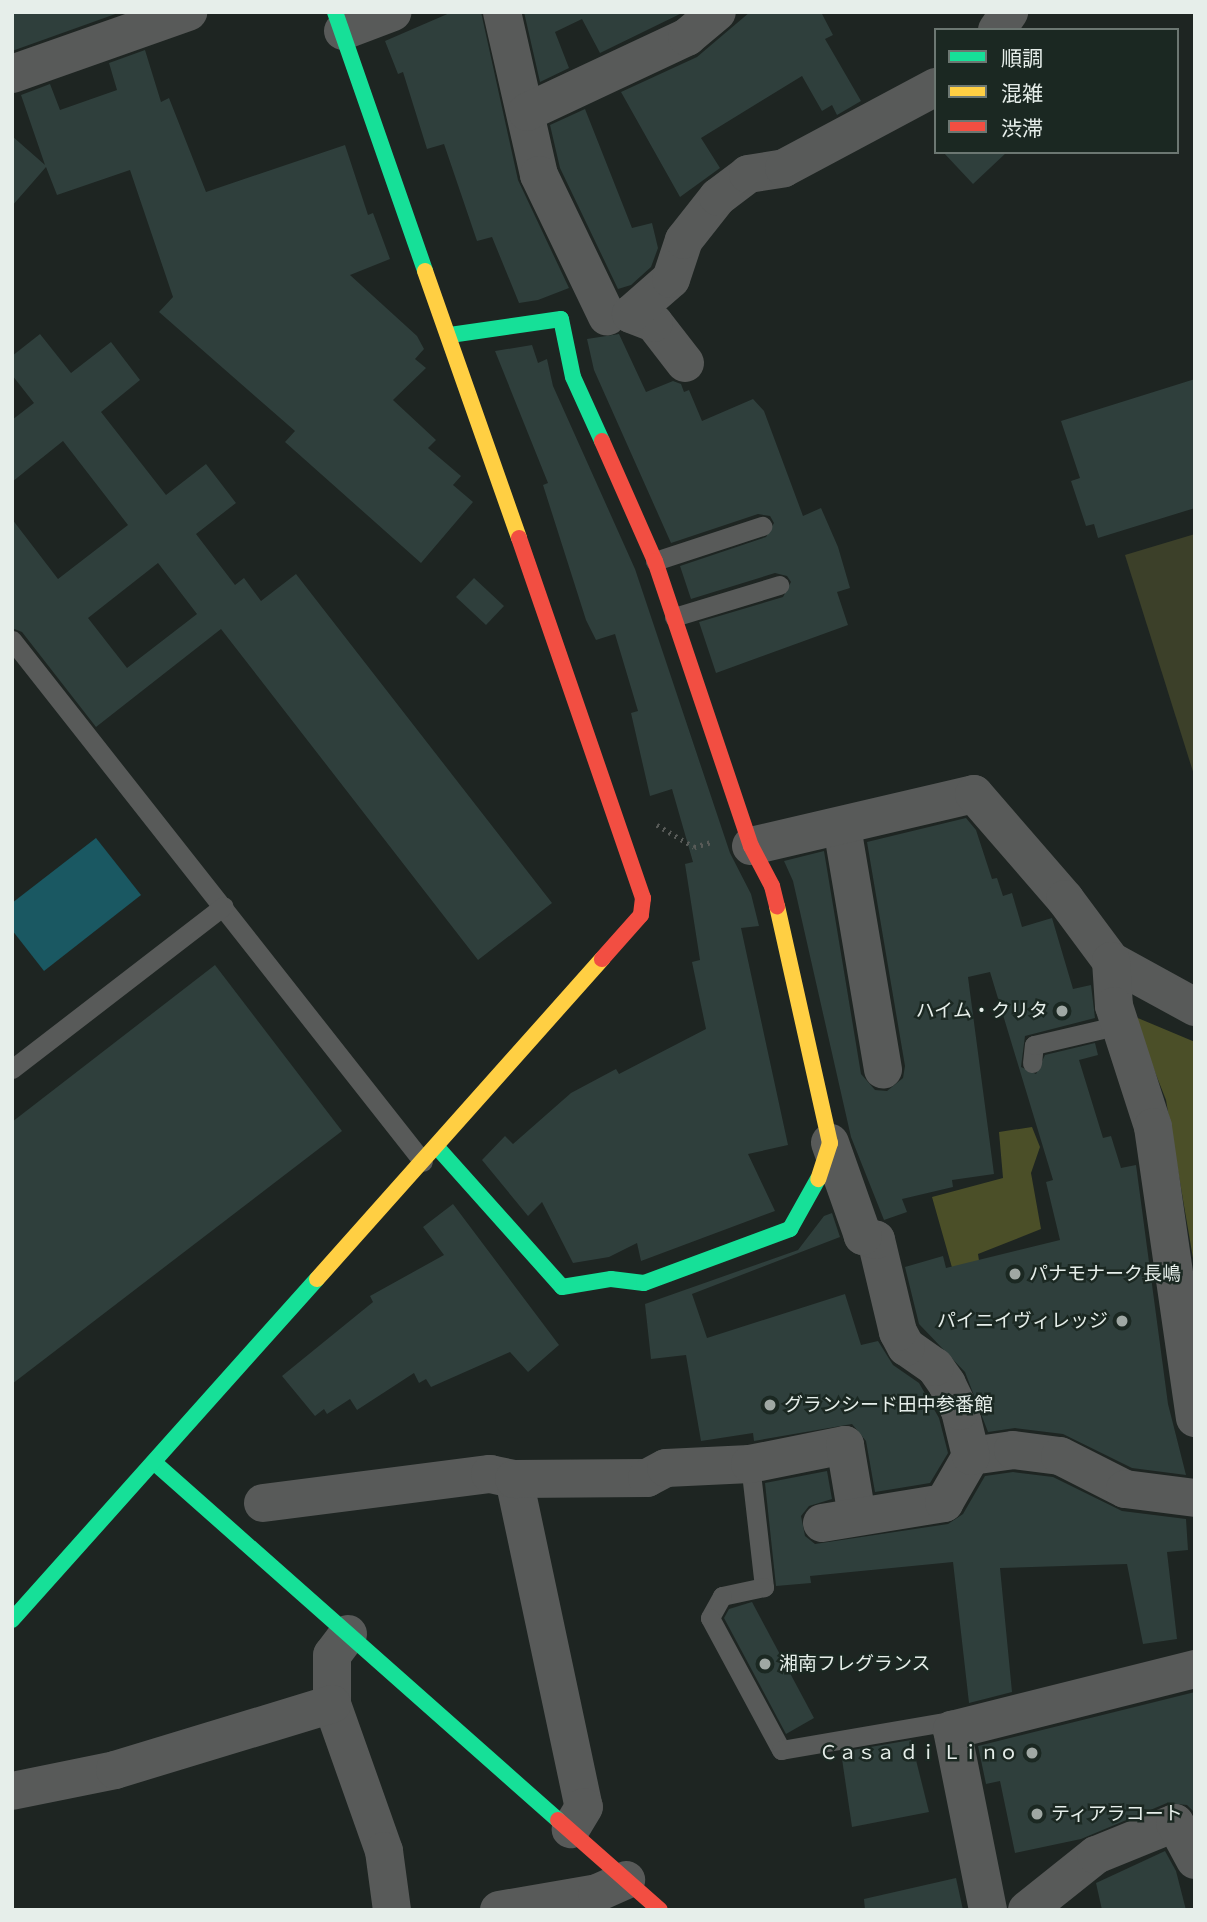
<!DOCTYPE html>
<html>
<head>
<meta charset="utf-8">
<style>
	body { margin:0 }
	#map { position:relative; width:1207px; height:1922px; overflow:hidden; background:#1e2522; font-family:"Fira Sans Condensed","Noto Sans JP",sans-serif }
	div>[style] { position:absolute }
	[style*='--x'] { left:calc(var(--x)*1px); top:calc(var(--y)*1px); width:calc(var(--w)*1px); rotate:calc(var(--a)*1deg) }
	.green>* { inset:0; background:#3c4029 }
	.forest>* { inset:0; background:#4b4f28 }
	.water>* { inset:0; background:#1a5862 }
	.building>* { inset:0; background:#2f3f3c }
	.path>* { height:4.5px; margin-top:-2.25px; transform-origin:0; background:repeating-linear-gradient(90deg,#585b58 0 2px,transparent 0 7px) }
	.lane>* { height:19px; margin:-9.5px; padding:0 9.5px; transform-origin:9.5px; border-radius:9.5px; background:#585a59 }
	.street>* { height:38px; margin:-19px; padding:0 19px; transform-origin:19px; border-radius:19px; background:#585a59 }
	.fast>* { height:16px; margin:-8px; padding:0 8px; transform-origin:8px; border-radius:8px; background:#16e098 }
	.slow>* { height:16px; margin:-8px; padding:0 8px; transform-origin:8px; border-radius:8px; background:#ffcf43 }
	.jam>* { height:16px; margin:-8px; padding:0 8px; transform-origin:8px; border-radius:8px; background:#f24e42 }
	.dots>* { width:19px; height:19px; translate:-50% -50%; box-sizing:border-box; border:4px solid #1b2822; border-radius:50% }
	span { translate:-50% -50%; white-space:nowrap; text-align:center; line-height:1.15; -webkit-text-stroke:5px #1b2822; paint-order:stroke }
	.poi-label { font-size:19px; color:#e6eeea }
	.right { translate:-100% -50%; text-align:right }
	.left { translate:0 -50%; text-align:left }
	.frame { position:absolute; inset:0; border:14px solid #e6eeea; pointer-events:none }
	.legend { position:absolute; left:934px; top:28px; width:245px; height:126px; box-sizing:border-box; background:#1b2822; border:2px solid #6c7772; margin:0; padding:9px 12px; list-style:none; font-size:21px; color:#e6eeea }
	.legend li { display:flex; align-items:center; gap:14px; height:35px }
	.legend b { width:35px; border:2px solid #6c7772 }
</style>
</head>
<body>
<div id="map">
	<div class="green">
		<div style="clip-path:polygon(1195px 534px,1195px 778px,1125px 555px)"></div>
	</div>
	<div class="forest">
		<div style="clip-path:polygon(1133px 1016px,1195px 1042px,1195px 1270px,1166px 1100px)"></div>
		<div style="clip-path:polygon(1032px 1127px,1040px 1147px,1031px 1173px,1041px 1229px,978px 1254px,989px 1325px,970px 1331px,932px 1197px,1003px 1178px,999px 1132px)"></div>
	</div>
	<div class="water">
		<div style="clip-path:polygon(96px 838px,141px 895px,44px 971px,12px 930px,12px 903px)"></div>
	</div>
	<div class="building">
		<div style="clip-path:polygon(12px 12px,121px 12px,12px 51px)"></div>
		<div style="clip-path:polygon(452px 12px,481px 12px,518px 180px,569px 288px,538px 300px,519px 303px,492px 237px,477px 241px,444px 144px,427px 149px,403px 72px,398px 74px,385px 41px)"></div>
		<div style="clip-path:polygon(524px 12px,682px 12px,682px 13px,600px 53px,582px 19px,555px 32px,569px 68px,540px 82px)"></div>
		<div style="clip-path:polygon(750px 12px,821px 12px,833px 35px,825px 39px,861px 101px,837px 115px,832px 105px,822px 111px,802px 76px,701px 138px,720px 168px,680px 197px,621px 92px,697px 57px)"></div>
		<div style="clip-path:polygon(145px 50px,161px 102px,169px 98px,206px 192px,345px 145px,368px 215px,373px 213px,390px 259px,350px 275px,417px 336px,424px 349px,415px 359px,426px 368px,393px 400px,436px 440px,428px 448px,461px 476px,453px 485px,473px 502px,421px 563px,285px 442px,295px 431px,159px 312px,173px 297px,130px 170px,57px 195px,46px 167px,12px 206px,12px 136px,45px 165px,21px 95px,50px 84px,60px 110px,117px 90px,109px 63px)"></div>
		<div style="clip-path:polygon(585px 109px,632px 228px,652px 223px,658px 248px,651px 267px,631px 285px,618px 289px,560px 168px,550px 125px)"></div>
		<div style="clip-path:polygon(943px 152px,1007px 152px,973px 184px)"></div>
		<div style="clip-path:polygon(evenodd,40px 334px,71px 373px,111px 342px,140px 380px,101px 412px,166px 495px,206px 464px,236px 503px,196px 534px,235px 585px,244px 578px,261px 601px,296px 574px,552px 903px,478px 960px,221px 629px,96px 727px,22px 632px,12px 628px,12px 519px,58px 579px,128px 525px,63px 441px,12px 482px,12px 420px,34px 403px,12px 375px,12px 356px,40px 334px,158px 563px,197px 614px,127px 668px,88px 618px,158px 563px)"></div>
		<div style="clip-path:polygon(619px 334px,646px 392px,673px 381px,681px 384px,684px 392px,689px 390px,702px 421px,753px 399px,764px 411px,803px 516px,821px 508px,838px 547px,850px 588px,837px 592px,848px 625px,716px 673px,699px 622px,783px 597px,791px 582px,787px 576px,775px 573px,691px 599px,680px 566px,766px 537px,774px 523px,770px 516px,758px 514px,671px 543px,594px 370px,587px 339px)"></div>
		<div style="clip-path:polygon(532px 345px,538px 363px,547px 359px,553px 386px,635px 569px,730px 853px,751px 894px,759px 926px,741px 928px,788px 1145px,748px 1154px,775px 1211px,641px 1261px,637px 1243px,609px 1257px,573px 1263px,542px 1202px,528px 1216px,482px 1160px,505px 1136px,513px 1144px,571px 1093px,616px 1069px,619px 1074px,706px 1029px,692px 962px,700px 960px,685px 864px,693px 862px,672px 789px,650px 796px,631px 713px,638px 711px,615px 634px,596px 640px,586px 620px,543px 485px,548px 483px,495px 351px)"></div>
		<div style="clip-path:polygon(1195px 379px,1195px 508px,1098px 538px,1094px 524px,1086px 526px,1071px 481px,1080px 478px,1061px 421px)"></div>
		<div style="clip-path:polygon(474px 578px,504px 606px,486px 625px,456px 597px)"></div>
		<div style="clip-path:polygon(966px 818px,976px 830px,992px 879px,997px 878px,1003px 896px,1012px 893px,1022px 927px,1052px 918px,1073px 989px,1091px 985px,1095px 1018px,1025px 1036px,1021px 1067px,1036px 1074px,1045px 1055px,1095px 1043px,1098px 1055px,1079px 1060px,1103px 1138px,1111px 1136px,1121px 1168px,1136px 1165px,1168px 1404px,1186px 1475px,1132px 1468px,1063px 1434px,1015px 1428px,988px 1432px,965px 1372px,919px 1324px,905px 1267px,943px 1256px,946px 1268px,1060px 1240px,1046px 1182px,1053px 1180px,990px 972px,968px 977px,994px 1174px,952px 1180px,953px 1187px,902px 1199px,907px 1212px,884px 1220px,851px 1137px,793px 881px,784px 861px,824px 851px,861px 1074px,875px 1090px,887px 1091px,903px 1078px,905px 1066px,867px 842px)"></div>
		<div style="clip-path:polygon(215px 965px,342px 1131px,12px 1384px,12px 1122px)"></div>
		<div style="clip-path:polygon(453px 1204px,559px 1345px,528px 1372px,510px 1352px,431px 1387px,426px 1379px,419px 1383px,414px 1373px,357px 1410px,350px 1399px,327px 1414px,324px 1409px,315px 1416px,282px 1376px,373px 1302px,370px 1296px,444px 1255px,423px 1227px)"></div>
		<div style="clip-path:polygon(832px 1213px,840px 1237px,692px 1294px,707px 1338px,845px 1294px,861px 1345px,878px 1341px,893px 1365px,919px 1383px,939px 1418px,948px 1453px,930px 1483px,875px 1492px,866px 1441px,852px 1424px,754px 1441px,753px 1433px,701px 1441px,686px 1355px,651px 1359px,645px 1304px,798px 1250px,824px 1216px)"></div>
		<div style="clip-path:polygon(827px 1471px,832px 1499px,809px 1506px,801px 1516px,805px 1536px,815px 1544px,948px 1524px,963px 1514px,985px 1476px,1013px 1472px,1053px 1477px,1122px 1511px,1186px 1519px,1188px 1550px,1167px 1552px,1177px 1639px,1143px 1644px,1127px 1564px,1000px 1568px,1012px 1692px,969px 1703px,953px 1562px,810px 1576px,811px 1583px,776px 1586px,765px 1483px)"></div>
		<div style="clip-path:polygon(752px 1602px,814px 1718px,786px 1734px,724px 1618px,729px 1609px)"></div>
		<div style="clip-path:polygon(1195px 1692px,1195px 1813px,1187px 1805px,1167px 1803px,1081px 1839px,1015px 1853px,1000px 1781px,986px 1784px,978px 1746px)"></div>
		<div style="clip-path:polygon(911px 1740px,929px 1812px,852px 1827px,841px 1752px)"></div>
		<div style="clip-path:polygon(1165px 1851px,1176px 1871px,1186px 1910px,1102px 1910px,1096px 1883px)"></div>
		<div style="clip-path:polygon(956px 1878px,963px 1910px,865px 1910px,864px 1899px)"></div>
	</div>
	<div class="path">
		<div style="--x:657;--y:825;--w:43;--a:30.7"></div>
		<div style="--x:694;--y:847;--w:19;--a:-16"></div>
	</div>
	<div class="lane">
		<div style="--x:655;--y:561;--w:113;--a:-18.1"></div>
		<div style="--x:674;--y:617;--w:110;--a:-16.9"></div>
		<div style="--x:12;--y:640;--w:664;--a:51.78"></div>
		<div style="--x:1032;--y:1063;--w:18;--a:-84"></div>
		<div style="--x:1034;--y:1045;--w:87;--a:-13.2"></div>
		<div style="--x:12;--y:1069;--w:267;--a:-37.6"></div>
		<div style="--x:750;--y:1464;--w:124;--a:83.5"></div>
		<div style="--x:764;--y:1587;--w:43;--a:167.9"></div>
		<div style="--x:722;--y:1596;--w:25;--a:119"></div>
		<div style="--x:710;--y:1618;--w:150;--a:61.7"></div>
		<div style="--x:781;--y:1750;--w:171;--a:-9.7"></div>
		<div style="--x:950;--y:1721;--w:8;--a:76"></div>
	</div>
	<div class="street">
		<div style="--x:502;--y:12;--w:167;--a:77.2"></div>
		<div style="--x:539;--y:175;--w:157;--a:64.3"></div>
		<div style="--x:997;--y:30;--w:22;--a:-56"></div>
		<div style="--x:343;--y:31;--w:53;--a:-20.8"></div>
		<div style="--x:12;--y:74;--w:187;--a:-19.4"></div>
		<div style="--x:527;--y:112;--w:177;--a:-25.1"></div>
		<div style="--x:687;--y:37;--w:39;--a:-40"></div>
		<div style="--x:685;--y:363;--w:51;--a:-127.8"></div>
		<div style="--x:654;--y:323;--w:25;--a:-159"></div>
		<div style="--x:631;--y:314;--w:53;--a:-41.2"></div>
		<div style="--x:671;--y:279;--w:41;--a:-71.6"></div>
		<div style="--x:684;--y:240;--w:55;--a:-51.7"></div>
		<div style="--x:718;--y:197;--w:38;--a:-37"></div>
		<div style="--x:748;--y:174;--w:36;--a:-9"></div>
		<div style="--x:784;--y:168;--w:172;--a:-28.1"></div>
		<div style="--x:842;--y:827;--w:246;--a:80.4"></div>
		<div style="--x:751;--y:846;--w:229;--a:-13.1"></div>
		<div style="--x:974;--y:794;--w:139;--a:49.1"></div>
		<div style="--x:1065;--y:899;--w:77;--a:53.4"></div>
		<div style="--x:1111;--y:961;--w:96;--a:28.7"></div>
		<div style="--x:1111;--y:961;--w:45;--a:86.2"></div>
		<div style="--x:1114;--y:1006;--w:127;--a:72.1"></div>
		<div style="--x:1153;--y:1127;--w:294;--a:81.8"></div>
		<div style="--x:971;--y:1456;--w:42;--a:-8.1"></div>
		<div style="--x:1013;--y:1450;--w:47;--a:7.3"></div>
		<div style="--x:1060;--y:1456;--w:73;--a:26.9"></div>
		<div style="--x:1125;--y:1489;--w:71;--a:7.3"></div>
		<div style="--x:514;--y:1479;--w:335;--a:78"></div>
		<div style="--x:584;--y:1807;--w:26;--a:121"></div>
		<div style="--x:263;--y:1503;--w:229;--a:-7.3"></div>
		<div style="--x:490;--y:1474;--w:25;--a:12"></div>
		<div style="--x:514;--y:1479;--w:133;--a:-0.4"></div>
		<div style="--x:647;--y:1478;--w:21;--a:-28"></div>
		<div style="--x:666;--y:1468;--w:84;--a:-2.7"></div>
		<div style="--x:750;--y:1464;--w:97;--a:-11.3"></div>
		<div style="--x:845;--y:1445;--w:72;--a:80.4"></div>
		<div style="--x:822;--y:1523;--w:124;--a:-9.3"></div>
		<div style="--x:944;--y:1503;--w:54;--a:-60.1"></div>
		<div style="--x:971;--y:1456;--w:46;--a:-103.7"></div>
		<div style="--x:960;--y:1411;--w:30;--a:-116"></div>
		<div style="--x:947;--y:1384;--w:21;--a:-125"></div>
		<div style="--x:935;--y:1367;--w:35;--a:-145"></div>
		<div style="--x:906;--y:1347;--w:17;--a:-118"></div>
		<div style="--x:898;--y:1332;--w:95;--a:-103.4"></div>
		<div style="--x:876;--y:1240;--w:14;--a:-163"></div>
		<div style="--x:863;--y:1236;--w:99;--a:-109.5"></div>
		<div style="--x:348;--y:1634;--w:26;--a:127"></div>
		<div style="--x:332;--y:1655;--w:49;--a:90"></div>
		<div style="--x:332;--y:1704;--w:156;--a:70.5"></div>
		<div style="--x:384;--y:1851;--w:60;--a:82.3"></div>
		<div style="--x:12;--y:1791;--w:105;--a:-11.5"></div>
		<div style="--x:115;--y:1770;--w:227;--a:-16.9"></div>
		<div style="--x:499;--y:1910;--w:99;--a:-9.8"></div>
		<div style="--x:597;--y:1893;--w:32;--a:-24"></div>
		<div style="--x:988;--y:1910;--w:184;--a:-101.3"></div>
		<div style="--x:952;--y:1730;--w:251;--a:-14.1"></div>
		<div style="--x:1027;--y:1910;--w:88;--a:-38.6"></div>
		<div style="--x:1096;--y:1855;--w:85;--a:-22.1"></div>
		<div style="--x:1175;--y:1823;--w:42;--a:61.6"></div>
	</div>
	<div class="fast">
		<div style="--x:335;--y:12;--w:274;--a:70.8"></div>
		<div style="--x:450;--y:335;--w:112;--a:-8.2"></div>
		<div style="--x:561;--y:319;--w:59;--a:78.3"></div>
		<div style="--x:573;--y:377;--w:70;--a:65.6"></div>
		<div style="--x:436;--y:1146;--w:189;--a:48.2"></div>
		<div style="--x:562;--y:1287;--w:50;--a:-9.3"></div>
		<div style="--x:611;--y:1279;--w:33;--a:7"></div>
		<div style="--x:644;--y:1283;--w:156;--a:-20.3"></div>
		<div style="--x:790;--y:1229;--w:57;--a:-60.8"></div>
		<div style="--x:156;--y:1464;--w:537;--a:41.53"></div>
		<div style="--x:12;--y:1620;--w:457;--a:-48.2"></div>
	</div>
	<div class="slow">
		<div style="--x:425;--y:271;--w:283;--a:70.6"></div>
		<div style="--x:777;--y:906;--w:243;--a:77.4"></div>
		<div style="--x:830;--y:1143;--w:38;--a:108"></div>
		<div style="--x:317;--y:1279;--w:429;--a:-48.3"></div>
	</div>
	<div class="jam">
		<div style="--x:602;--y:441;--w:131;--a:66.2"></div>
		<div style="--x:655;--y:561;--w:301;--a:71.4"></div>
		<div style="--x:751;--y:846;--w:45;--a:62.3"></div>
		<div style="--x:772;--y:886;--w:21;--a:76"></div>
		<div style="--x:519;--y:538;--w:381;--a:71"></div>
		<div style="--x:643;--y:898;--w:17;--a:97"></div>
		<div style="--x:641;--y:915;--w:59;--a:131.6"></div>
		<div style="--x:558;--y:1820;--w:136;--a:41.4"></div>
	</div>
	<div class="dots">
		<div style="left:1062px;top:1011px;background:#a0a8a4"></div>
		<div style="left:1015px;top:1274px;background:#a0a8a4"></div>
		<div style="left:1122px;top:1321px;background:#a0a8a4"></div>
		<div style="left:770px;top:1405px;background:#a0a8a4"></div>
		<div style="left:765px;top:1664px;background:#a0a8a4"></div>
		<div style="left:1032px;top:1753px;background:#a0a8a4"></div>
		<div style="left:1037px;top:1814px;background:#a0a8a4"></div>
	</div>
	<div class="poi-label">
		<span class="right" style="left:1048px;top:1011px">ハイム・クリタ</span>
		<span class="left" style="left:1029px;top:1274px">パナモナーク長嶋</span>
		<span class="right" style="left:1108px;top:1321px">パイニイヴィレッジ</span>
		<span class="left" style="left:784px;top:1405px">グランシード田中参番館</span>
		<span class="left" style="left:779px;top:1664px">湘南フレグランス</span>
		<span class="right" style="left:1018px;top:1753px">Ｃａｓａ ｄｉ Ｌｉｎｏ</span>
		<span class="left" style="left:1051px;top:1814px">ティアラコート</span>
	</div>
	<div class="frame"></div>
	<ul class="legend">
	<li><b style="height:9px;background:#16e098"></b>順調</li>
	<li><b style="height:9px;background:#ffcf43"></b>混雑</li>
	<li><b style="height:9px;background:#f24e42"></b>渋滞</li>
	</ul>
</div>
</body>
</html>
